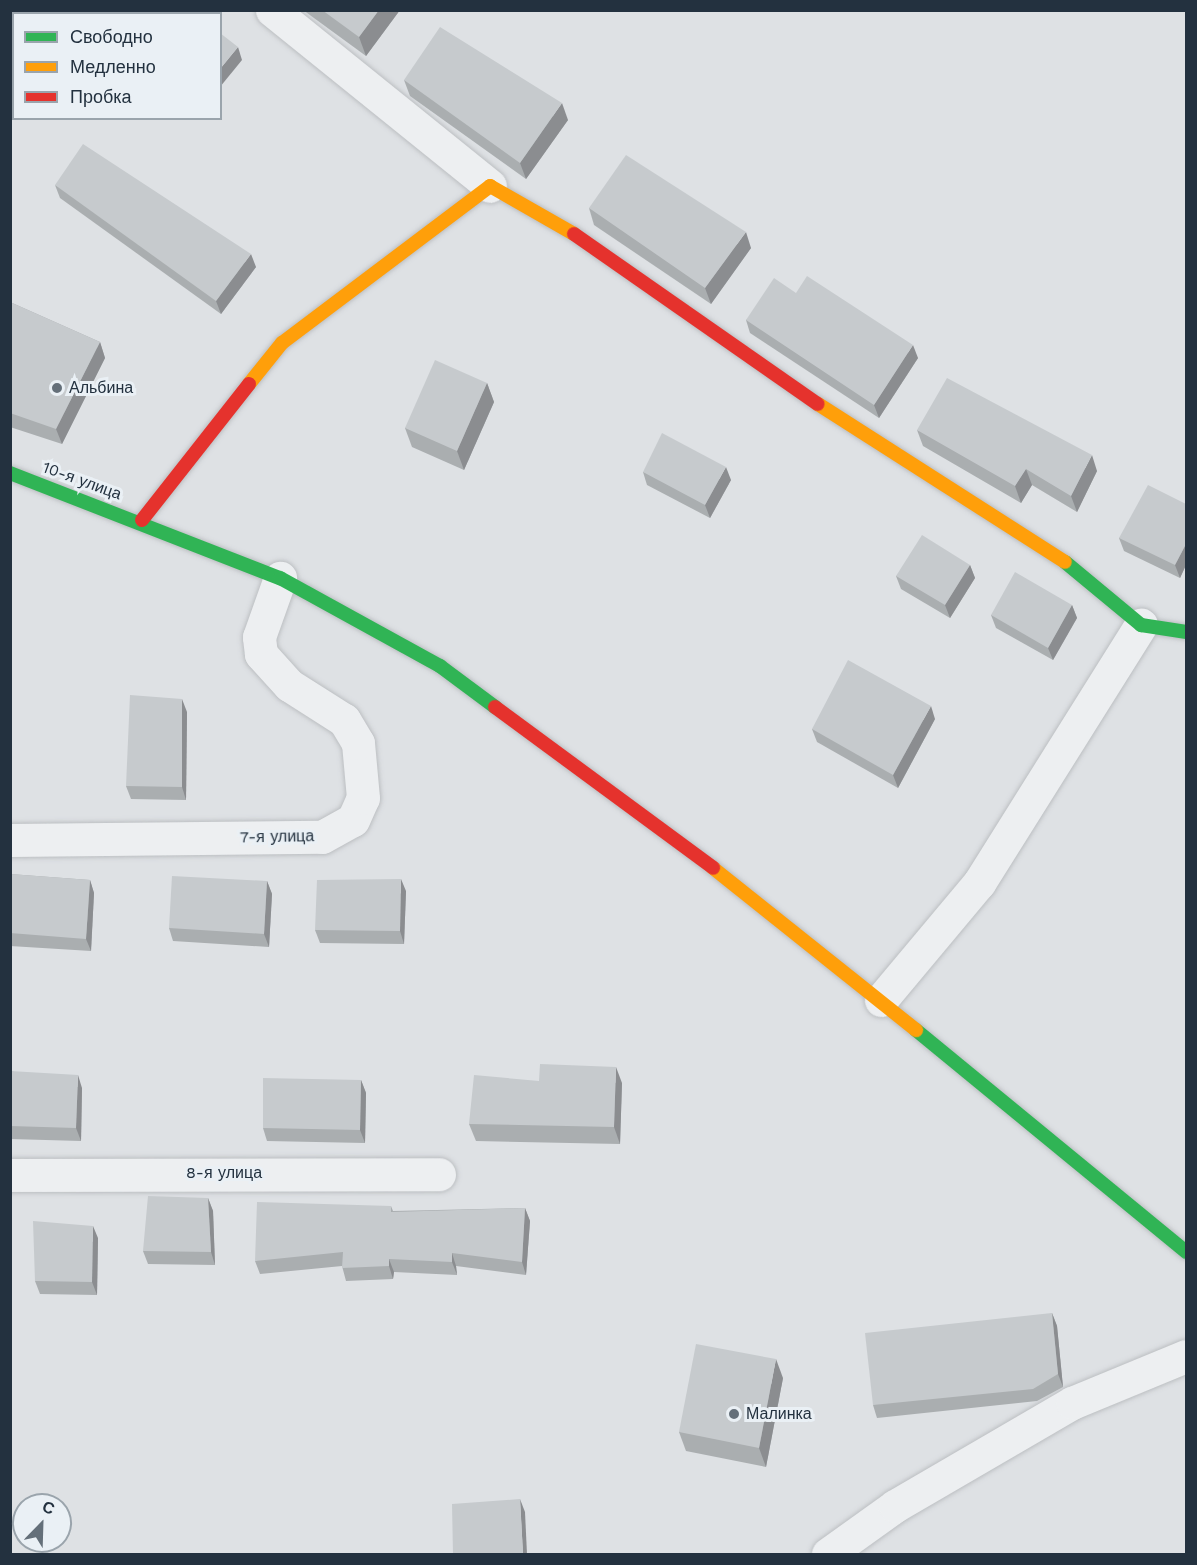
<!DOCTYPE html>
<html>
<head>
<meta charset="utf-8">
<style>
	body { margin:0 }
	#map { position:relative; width:1197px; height:1565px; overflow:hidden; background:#dee1e4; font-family:"Work Sans",sans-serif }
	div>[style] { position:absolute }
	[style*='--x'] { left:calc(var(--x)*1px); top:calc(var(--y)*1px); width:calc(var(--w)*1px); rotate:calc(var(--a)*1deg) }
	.roads { filter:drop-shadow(0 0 2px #bcbfc2) drop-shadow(0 0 2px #bcbfc2) }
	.street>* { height:33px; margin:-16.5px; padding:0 16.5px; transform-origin:16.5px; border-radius:16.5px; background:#edeff1 }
	.fast>* { height:14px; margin:-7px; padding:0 7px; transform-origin:7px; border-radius:7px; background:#30b455 }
	.slow>* { height:14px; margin:-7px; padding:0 7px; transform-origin:7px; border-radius:7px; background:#ff9f0a }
	.jam>* { height:14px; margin:-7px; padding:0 7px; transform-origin:7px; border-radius:7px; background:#e5322d }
	.wall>* { inset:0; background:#aaaeb0 }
	.shaded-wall>* { inset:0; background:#8b8d90 }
	.building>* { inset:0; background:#c6cacd }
	.dots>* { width:16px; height:16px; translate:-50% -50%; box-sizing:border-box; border:3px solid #eaf0f5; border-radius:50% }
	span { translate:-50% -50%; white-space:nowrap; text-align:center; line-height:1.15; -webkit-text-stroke:6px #eaf0f5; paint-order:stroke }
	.poi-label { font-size:16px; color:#23313f }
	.left { translate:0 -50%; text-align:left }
	.street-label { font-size:16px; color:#23313f }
	.frame { position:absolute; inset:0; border:12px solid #23313f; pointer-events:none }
	.legend { position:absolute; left:12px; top:12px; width:210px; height:108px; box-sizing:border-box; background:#eaf0f5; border:2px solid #9aa4ac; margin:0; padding:8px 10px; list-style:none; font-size:18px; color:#23313f }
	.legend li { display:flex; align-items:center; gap:12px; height:30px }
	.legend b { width:30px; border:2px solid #9aa4ac }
	.north { position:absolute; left:12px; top:1493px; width:60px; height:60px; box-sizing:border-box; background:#eaf0f5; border:2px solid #9aa4ac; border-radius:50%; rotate:23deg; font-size:16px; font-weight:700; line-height:24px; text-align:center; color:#23313f }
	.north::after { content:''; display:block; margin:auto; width:21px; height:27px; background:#646f79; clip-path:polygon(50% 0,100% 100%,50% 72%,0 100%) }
</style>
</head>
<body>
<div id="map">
	<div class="roads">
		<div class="street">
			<div style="--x:272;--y:10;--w:280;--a:38.9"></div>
			<div style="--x:10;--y:840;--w:312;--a:-0.6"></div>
			<div style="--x:322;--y:837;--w:35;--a:-29"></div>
			<div style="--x:353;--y:820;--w:24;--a:-66"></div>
			<div style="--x:363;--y:798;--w:55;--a:-95.2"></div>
			<div style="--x:358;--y:743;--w:27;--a:-121"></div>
			<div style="--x:344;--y:720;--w:65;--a:-147.5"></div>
			<div style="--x:289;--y:685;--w:42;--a:-132.1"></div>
			<div style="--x:261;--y:654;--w:17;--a:-97"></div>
			<div style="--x:259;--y:637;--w:63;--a:-70.4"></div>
			<div style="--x:881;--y:1000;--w:153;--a:-50.1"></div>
			<div style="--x:979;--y:883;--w:305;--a:-57.9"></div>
			<div style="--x:10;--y:1175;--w:429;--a:-0.1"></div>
			<div style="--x:828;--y:1554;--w:82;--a:-35.6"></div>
			<div style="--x:895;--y:1506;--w:205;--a:-30.2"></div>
			<div style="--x:1072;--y:1403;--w:123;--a:-22.4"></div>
		</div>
		<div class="fast">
			<div style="--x:10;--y:473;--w:290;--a:21.3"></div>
			<div style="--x:280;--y:578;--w:183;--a:28.8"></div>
			<div style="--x:440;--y:666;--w:69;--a:36.7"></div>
			<div style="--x:1065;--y:562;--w:99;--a:39.7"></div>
			<div style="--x:1141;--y:625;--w:46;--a:8.8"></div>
			<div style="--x:916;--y:1030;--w:350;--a:39.4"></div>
		</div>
		<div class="slow">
			<div style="--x:249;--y:384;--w:53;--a:-51.2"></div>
			<div style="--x:282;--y:343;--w:261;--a:-37"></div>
			<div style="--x:490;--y:186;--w:97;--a:29.7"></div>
			<div style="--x:818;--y:404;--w:293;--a:32.6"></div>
			<div style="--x:713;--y:868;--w:260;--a:38.6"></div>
		</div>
		<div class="jam">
			<div style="--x:574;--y:234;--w:297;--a:34.9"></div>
			<div style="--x:142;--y:520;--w:173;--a:-51.8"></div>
			<div style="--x:495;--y:707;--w:271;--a:36.4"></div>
		</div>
	</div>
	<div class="wall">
		<div style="clip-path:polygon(303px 10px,400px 10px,366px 56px)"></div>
		<div style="clip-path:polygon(404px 80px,568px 120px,526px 179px,410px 96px)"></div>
		<div style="clip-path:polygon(55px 185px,256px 267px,221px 314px,60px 198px)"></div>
		<div style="clip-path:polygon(589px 208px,751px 248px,711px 304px,594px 225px)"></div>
		<div style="clip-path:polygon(796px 293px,918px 358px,879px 418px,750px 333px,746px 320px)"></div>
		<div style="clip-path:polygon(10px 302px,100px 342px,105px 358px,62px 444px,10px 427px)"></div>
		<div style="clip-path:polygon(487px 383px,494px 402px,464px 470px,412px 447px,405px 428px)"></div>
		<div style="clip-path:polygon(917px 430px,1097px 471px,1077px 512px,1032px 485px,1021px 503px,923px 446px)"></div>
		<div style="clip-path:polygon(643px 472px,731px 480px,710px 518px,647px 485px)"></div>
		<div style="clip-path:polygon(1186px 504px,1186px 565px,1180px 578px,1124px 551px,1119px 538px)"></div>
		<div style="clip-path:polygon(970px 565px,975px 578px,950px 618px,901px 589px,896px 576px)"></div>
		<div style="clip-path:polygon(1072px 605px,1077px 618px,1053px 660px,996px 628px,991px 615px)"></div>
		<div style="clip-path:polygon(187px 712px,186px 800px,131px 799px,126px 786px)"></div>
		<div style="clip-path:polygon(935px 719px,898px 788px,817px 742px,812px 729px)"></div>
		<div style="clip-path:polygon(10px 874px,90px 880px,94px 893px,91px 951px,10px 946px)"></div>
		<div style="clip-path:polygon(267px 881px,272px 894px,269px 947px,173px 941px,169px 928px)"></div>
		<div style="clip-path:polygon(406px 891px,404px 944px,320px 943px,315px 930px)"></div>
		<div style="clip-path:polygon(10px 1071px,82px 1088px,81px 1141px,10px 1139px)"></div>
		<div style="clip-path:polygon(361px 1080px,366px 1093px,365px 1143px,267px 1141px,263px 1128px)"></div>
		<div style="clip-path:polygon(539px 1081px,622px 1083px,620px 1144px,476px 1141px,469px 1124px)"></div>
		<div style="clip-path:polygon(208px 1198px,213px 1211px,215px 1265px,148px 1264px,143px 1251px)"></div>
		<div style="clip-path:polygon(391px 1206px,393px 1211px,525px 1208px,530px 1221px,526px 1275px,456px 1266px,457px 1275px,394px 1272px,393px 1279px,346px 1281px,342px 1266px,260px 1274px,255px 1261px)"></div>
		<div style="clip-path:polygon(98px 1238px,97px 1295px,40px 1294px,35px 1281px)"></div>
		<div style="clip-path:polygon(1052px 1313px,1057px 1326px,1063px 1387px,1037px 1401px,877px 1418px,873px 1405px)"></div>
		<div style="clip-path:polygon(783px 1378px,766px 1467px,686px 1451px,679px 1432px)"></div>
	</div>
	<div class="shaded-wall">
		<div style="clip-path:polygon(379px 10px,400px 10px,366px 56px,359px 37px)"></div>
		<div style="clip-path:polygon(238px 47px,242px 60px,220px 87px,220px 69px)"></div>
		<div style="clip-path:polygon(562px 103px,568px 120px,526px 179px,520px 163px)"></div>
		<div style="clip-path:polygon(746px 232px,751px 248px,711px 304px,705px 288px)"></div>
		<div style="clip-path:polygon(251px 254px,256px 267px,221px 314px,216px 301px)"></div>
		<div style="clip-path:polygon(100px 342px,105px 358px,62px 444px,56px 429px)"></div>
		<div style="clip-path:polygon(913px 345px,918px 358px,879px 418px,874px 405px)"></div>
		<div style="clip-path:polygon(487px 383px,494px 402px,464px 470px,457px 451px)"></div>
		<div style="clip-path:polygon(1092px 455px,1097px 471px,1077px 512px,1071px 496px)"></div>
		<div style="clip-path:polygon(726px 467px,731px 480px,710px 518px,705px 505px)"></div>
		<div style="clip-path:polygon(1026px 469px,1032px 485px,1021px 503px,1015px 486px)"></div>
		<div style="clip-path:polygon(1186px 544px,1186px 565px,1180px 578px,1175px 565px)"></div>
		<div style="clip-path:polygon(970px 565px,975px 578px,950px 618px,945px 605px)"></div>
		<div style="clip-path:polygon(1072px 605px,1077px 618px,1053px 660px,1048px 648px)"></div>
		<div style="clip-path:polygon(182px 699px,187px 712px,186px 800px,182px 787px)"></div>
		<div style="clip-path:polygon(931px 706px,935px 719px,898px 788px,893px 775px)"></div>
		<div style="clip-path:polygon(401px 879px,406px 891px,404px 944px,400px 931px)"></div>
		<div style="clip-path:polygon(90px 880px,94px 893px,91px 951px,86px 939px)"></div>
		<div style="clip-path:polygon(267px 881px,272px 894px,269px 947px,264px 934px)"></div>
		<div style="clip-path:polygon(616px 1067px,622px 1083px,620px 1144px,614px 1127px)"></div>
		<div style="clip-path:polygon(78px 1075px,82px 1088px,81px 1141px,76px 1128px)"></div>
		<div style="clip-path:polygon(361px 1080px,366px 1093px,365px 1143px,360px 1130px)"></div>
		<div style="clip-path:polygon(208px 1198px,213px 1211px,215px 1265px,211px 1252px)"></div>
		<div style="clip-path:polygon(525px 1208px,530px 1221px,526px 1275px,522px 1262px)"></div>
		<div style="clip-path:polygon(93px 1226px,98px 1238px,97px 1295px,92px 1282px)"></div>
		<div style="clip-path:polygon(452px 1253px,456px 1266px,457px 1275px,452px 1262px)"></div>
		<div style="clip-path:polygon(389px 1259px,394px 1272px,393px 1279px,389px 1266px)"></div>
		<div style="clip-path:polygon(1052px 1313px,1057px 1326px,1063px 1387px,1058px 1374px)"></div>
		<div style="clip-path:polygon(776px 1359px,783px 1378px,766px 1467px,759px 1448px)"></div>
		<div style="clip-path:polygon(520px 1499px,525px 1512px,527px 1554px,523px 1554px)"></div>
	</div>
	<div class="building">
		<div style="clip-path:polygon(322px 10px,379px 10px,359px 37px)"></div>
		<div style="clip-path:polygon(440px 27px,562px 103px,520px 163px,404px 80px)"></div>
		<div style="clip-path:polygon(220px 33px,238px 47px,220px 69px)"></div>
		<div style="clip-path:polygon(83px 144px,251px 254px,216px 301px,55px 185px)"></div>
		<div style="clip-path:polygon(626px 155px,746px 232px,705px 288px,589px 208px)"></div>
		<div style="clip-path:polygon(807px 276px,913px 345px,874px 405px,746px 320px,774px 278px,796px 293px)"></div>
		<div style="clip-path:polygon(10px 302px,100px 342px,56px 429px,10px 413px)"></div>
		<div style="clip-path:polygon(435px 360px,487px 383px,457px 451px,405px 428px)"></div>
		<div style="clip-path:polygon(947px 378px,1092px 455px,1071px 496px,1026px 469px,1015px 486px,917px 430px)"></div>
		<div style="clip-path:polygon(662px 433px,726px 467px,705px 505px,643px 472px)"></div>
		<div style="clip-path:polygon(1148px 485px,1186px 504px,1186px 544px,1175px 565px,1119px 538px)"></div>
		<div style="clip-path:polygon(922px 535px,970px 565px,945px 605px,896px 576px)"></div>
		<div style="clip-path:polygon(1015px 572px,1072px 605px,1048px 648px,991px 615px)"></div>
		<div style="clip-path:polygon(848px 660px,931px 706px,893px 775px,812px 729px)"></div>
		<div style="clip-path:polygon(130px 695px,182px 699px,182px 787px,126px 786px)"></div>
		<div style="clip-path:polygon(10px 874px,90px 880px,86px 939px,10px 933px)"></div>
		<div style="clip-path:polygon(172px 876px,267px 881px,264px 934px,169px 928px)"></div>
		<div style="clip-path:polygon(401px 879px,400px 931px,315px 930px,317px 880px)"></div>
		<div style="clip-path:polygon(540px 1064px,616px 1067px,614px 1127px,469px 1124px,474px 1075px,539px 1081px)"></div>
		<div style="clip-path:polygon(10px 1071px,78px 1075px,76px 1128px,10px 1126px)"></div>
		<div style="clip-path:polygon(263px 1078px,361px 1080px,360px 1130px,263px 1128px)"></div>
		<div style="clip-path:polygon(148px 1196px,208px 1198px,211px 1252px,143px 1251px)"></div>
		<div style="clip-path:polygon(257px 1202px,391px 1206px,391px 1212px,525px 1208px,522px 1262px,452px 1253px,452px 1262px,389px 1259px,389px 1266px,342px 1268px,343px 1252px,255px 1261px)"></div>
		<div style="clip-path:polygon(33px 1221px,93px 1226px,92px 1282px,35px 1281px)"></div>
		<div style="clip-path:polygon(1052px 1313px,1058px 1374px,1033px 1389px,873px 1405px,865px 1333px)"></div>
		<div style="clip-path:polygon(696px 1344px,776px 1359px,759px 1448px,679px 1432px)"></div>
		<div style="clip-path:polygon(520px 1499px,523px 1554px,453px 1554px,452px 1504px)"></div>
	</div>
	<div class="dots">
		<div style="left:57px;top:388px;background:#646f79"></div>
		<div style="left:734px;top:1414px;background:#646f79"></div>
	</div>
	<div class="poi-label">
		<span class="left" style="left:69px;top:388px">Альбина</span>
		<span class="left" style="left:746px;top:1414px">Малинка</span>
	</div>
	<div class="street-label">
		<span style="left:82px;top:481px;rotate:20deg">10-я улица</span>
		<span style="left:277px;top:837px;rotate:-1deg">7-я улица</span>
		<span style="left:224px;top:1173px">8-я улица</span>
	</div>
	<div class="frame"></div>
	<ul class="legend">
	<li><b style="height:8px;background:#30b455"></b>Свободно</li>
	<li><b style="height:8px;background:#ff9f0a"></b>Медленно</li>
	<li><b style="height:8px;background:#e5322d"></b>Пробка</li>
	</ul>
	<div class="north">С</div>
</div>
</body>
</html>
